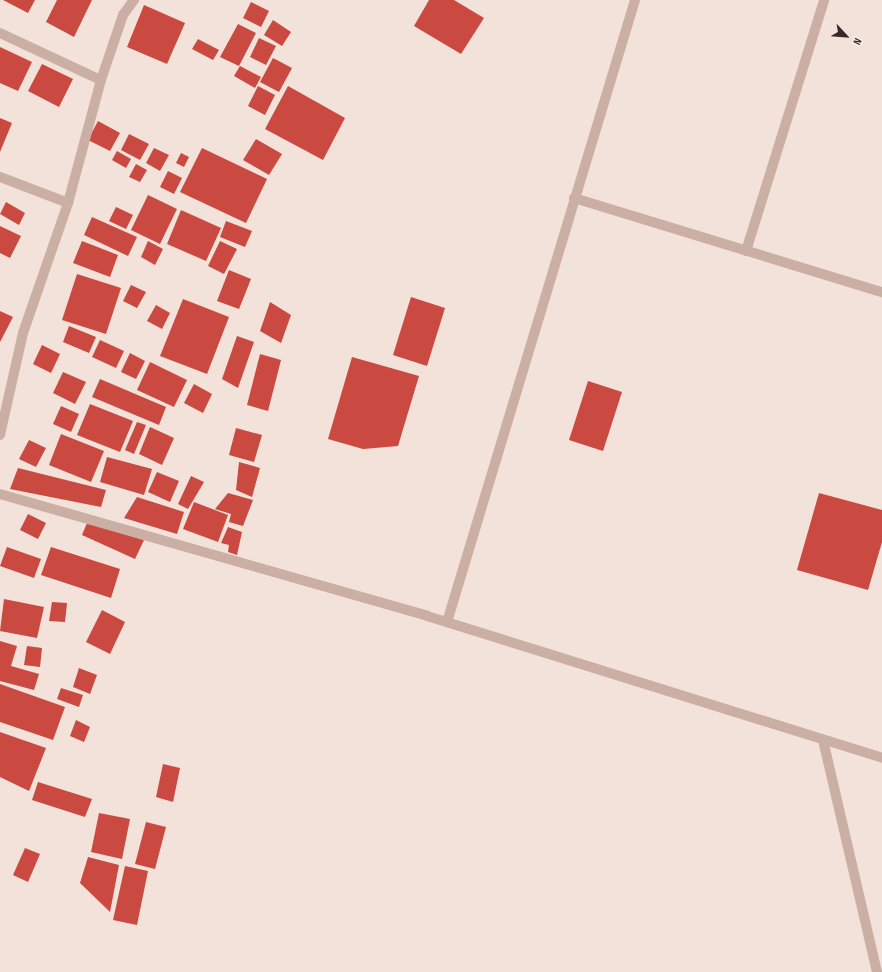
<!DOCTYPE html>
<html>
<head>
<meta charset="utf-8">
<style>
	body { margin:0 }
	#map { position:relative; width:882px; height:972px; overflow:hidden; background:#f2e2d9; font-family:"Sofia Sans Condensed",sans-serif }
	div>[style] { position:absolute }
	[style*='--x'] { left:calc(var(--x)*1px); top:calc(var(--y)*1px); width:calc(var(--w)*1px); rotate:calc(var(--a)*1deg) }
	.building>* { inset:0; background:#ca4940 }
	.minor>* { height:10px; margin:-5px; padding:0 5px; transform-origin:5px; border-radius:5px; background:#cbafa5 }
	span { translate:-50% -50%; white-space:nowrap; text-align:center; line-height:1.15; -webkit-text-stroke:3px #faede6; paint-order:stroke }
	.north { position:absolute; left:826px; top:16px; width:40px; height:40px; -webkit-text-stroke:3px #faede6; paint-order:stroke; rotate:116deg; font-size:11px; font-weight:700; line-height:16px; text-align:center; color:#362927 }
	.north::after { content:''; display:block; margin:auto; width:14px; height:18px; background:#362927; clip-path:polygon(50% 0,100% 100%,50% 72%,0 100%) }
</style>
</head>
<body>
<div id="map">
	<div class="building">
		<div style="clip-path:polygon(3px 0,35px 0,28px 13px)"></div>
		<div style="clip-path:polygon(57px 0,92px 0,74px 37px,46px 22px)"></div>
		<div style="clip-path:polygon(429px 0,454px 0,484px 18px,461px 54px,414px 26px)"></div>
		<div style="clip-path:polygon(251px 2px,269px 11px,261px 27px,243px 18px)"></div>
		<div style="clip-path:polygon(144px 5px,185px 23px,167px 64px,127px 47px)"></div>
		<div style="clip-path:polygon(273px 20px,291px 32px,282px 46px,264px 35px)"></div>
		<div style="clip-path:polygon(238px 24px,256px 33px,239px 66px,220px 57px)"></div>
		<div style="clip-path:polygon(259px 38px,276px 46px,266px 65px,250px 57px)"></div>
		<div style="clip-path:polygon(198px 39px,219px 50px,213px 60px,192px 49px)"></div>
		<div style="clip-path:polygon(0 47px,32px 62px,18px 91px,0 83px)"></div>
		<div style="clip-path:polygon(273px 58px,292px 68px,279px 92px,260px 82px)"></div>
		<div style="clip-path:polygon(42px 64px,73px 79px,59px 107px,28px 91px)"></div>
		<div style="clip-path:polygon(240px 66px,261px 77px,255px 88px,234px 76px)"></div>
		<div style="clip-path:polygon(258px 86px,275px 95px,265px 115px,248px 106px)"></div>
		<div style="clip-path:polygon(288px 86px,345px 118px,323px 160px,265px 129px)"></div>
		<div style="clip-path:polygon(0 118px,12px 123px,0 152px)"></div>
		<div style="clip-path:polygon(98px 121px,120px 133px,110px 151px,88px 140px)"></div>
		<div style="clip-path:polygon(129px 134px,149px 144px,140px 160px,121px 150px)"></div>
		<div style="clip-path:polygon(256px 139px,282px 154px,269px 175px,243px 160px)"></div>
		<div style="clip-path:polygon(154px 148px,169px 155px,160px 171px,146px 163px)"></div>
		<div style="clip-path:polygon(202px 148px,267px 179px,246px 223px,180px 192px)"></div>
		<div style="clip-path:polygon(117px 151px,131px 159px,126px 168px,112px 160px)"></div>
		<div style="clip-path:polygon(181px 153px,189px 157px,184px 167px,176px 163px)"></div>
		<div style="clip-path:polygon(136px 164px,147px 170px,140px 182px,129px 177px)"></div>
		<div style="clip-path:polygon(168px 171px,182px 178px,174px 194px,160px 187px)"></div>
		<div style="clip-path:polygon(148px 195px,177px 209px,160px 244px,131px 230px)"></div>
		<div style="clip-path:polygon(6px 202px,25px 213px,19px 225px,0 214px)"></div>
		<div style="clip-path:polygon(116px 207px,133px 215px,126px 229px,109px 221px)"></div>
		<div style="clip-path:polygon(181px 210px,221px 228px,206px 261px,167px 244px)"></div>
		<div style="clip-path:polygon(92px 217px,137px 237px,128px 256px,84px 235px)"></div>
		<div style="clip-path:polygon(226px 221px,252px 231px,245px 247px,220px 237px)"></div>
		<div style="clip-path:polygon(0 226px,21px 236px,10px 258px,0 253px)"></div>
		<div style="clip-path:polygon(82px 241px,118px 255px,110px 277px,73px 263px)"></div>
		<div style="clip-path:polygon(148px 241px,163px 249px,155px 265px,141px 257px)"></div>
		<div style="clip-path:polygon(220px 241px,237px 249px,224px 274px,208px 266px)"></div>
		<div style="clip-path:polygon(229px 270px,251px 279px,239px 309px,217px 301px)"></div>
		<div style="clip-path:polygon(77px 274px,121px 288px,106px 334px,62px 320px)"></div>
		<div style="clip-path:polygon(131px 285px,146px 292px,137px 308px,123px 301px)"></div>
		<div style="clip-path:polygon(411px 297px,445px 308px,427px 366px,393px 355px)"></div>
		<div style="clip-path:polygon(183px 299px,229px 317px,207px 374px,160px 356px)"></div>
		<div style="clip-path:polygon(270px 302px,291px 315px,281px 343px,260px 331px)"></div>
		<div style="clip-path:polygon(156px 305px,170px 313px,162px 329px,147px 321px)"></div>
		<div style="clip-path:polygon(0 311px,13px 317px,0 342px)"></div>
		<div style="clip-path:polygon(69px 326px,96px 337px,89px 353px,63px 342px)"></div>
		<div style="clip-path:polygon(237px 336px,254px 342px,238px 388px,222px 379px)"></div>
		<div style="clip-path:polygon(100px 340px,124px 351px,116px 368px,92px 357px)"></div>
		<div style="clip-path:polygon(42px 345px,60px 354px,51px 373px,33px 364px)"></div>
		<div style="clip-path:polygon(130px 353px,145px 361px,136px 379px,121px 372px)"></div>
		<div style="clip-path:polygon(260px 354px,281px 360px,268px 411px,247px 405px)"></div>
		<div style="clip-path:polygon(352px 357px,419px 376px,398px 446px,363px 449px,328px 439px)"></div>
		<div style="clip-path:polygon(150px 362px,187px 380px,174px 407px,137px 390px)"></div>
		<div style="clip-path:polygon(63px 372px,86px 382px,75px 404px,53px 393px)"></div>
		<div style="clip-path:polygon(100px 379px,166px 407px,159px 425px,92px 397px)"></div>
		<div style="clip-path:polygon(588px 381px,622px 392px,603px 451px,569px 440px)"></div>
		<div style="clip-path:polygon(194px 384px,212px 394px,203px 413px,184px 403px)"></div>
		<div style="clip-path:polygon(90px 404px,133px 421px,120px 452px,77px 435px)"></div>
		<div style="clip-path:polygon(61px 406px,79px 414px,71px 432px,53px 424px)"></div>
		<div style="clip-path:polygon(137px 422px,146px 425px,134px 454px,125px 450px)"></div>
		<div style="clip-path:polygon(150px 427px,174px 438px,162px 465px,139px 454px)"></div>
		<div style="clip-path:polygon(236px 428px,262px 435px,254px 462px,229px 455px)"></div>
		<div style="clip-path:polygon(61px 434px,104px 451px,91px 482px,49px 465px)"></div>
		<div style="clip-path:polygon(29px 440px,46px 448px,36px 467px,19px 459px)"></div>
		<div style="clip-path:polygon(107px 457px,152px 469px,144px 495px,100px 482px)"></div>
		<div style="clip-path:polygon(239px 462px,260px 468px,252px 497px,236px 490px)"></div>
		<div style="clip-path:polygon(18px 468px,106px 490px,101px 507px,10px 489px)"></div>
		<div style="clip-path:polygon(157px 472px,179px 481px,170px 502px,148px 492px)"></div>
		<div style="clip-path:polygon(191px 476px,204px 482px,188px 509px,178px 504px)"></div>
		<div style="clip-path:polygon(228px 493px,253px 500px,243px 526px,229px 522px,231px 514px,215px 509px)"></div>
		<div style="clip-path:polygon(819px 493px,882px 510px,882px 542px,868px 590px,797px 570px)"></div>
		<div style="clip-path:polygon(137px 497px,184px 512px,177px 534px,124px 518px)"></div>
		<div style="clip-path:polygon(194px 502px,228px 515px,218px 542px,183px 529px)"></div>
		<div style="clip-path:polygon(28px 514px,46px 523px,38px 539px,20px 530px)"></div>
		<div style="clip-path:polygon(87px 523px,144px 540px,135px 559px,82px 535px)"></div>
		<div style="clip-path:polygon(228px 527px,242px 532px,237px 555px,228px 552px,229px 545px,221px 543px)"></div>
		<div style="clip-path:polygon(7px 547px,41px 559px,34px 578px,0 566px)"></div>
		<div style="clip-path:polygon(51px 547px,120px 569px,111px 598px,41px 575px)"></div>
		<div style="clip-path:polygon(4px 599px,44px 607px,37px 638px,0 631px)"></div>
		<div style="clip-path:polygon(52px 602px,67px 603px,65px 622px,49px 621px)"></div>
		<div style="clip-path:polygon(102px 610px,125px 622px,110px 654px,86px 642px)"></div>
		<div style="clip-path:polygon(0 641px,17px 646px,11px 666px,39px 674px,34px 690px,0 681px)"></div>
		<div style="clip-path:polygon(27px 646px,42px 648px,40px 667px,24px 665px)"></div>
		<div style="clip-path:polygon(79px 668px,97px 675px,90px 694px,73px 687px)"></div>
		<div style="clip-path:polygon(0 684px,65px 707px,53px 740px,0 722px)"></div>
		<div style="clip-path:polygon(61px 688px,83px 695px,79px 707px,57px 699px)"></div>
		<div style="clip-path:polygon(76px 720px,90px 727px,84px 742px,70px 736px)"></div>
		<div style="clip-path:polygon(0 732px,46px 748px,29px 791px,0 777px)"></div>
		<div style="clip-path:polygon(163px 764px,180px 768px,173px 802px,156px 797px)"></div>
		<div style="clip-path:polygon(38px 782px,92px 799px,85px 817px,32px 800px)"></div>
		<div style="clip-path:polygon(99px 813px,130px 819px,122px 859px,91px 852px)"></div>
		<div style="clip-path:polygon(146px 822px,166px 827px,155px 869px,135px 864px)"></div>
		<div style="clip-path:polygon(25px 848px,40px 854px,28px 882px,13px 875px)"></div>
		<div style="clip-path:polygon(88px 857px,119px 865px,110px 912px,80px 883px)"></div>
		<div style="clip-path:polygon(125px 866px,148px 871px,137px 925px,113px 920px)"></div>
	</div>
	<div class="minor">
		<div style="--x:0;--y:33;--w:111;--a:25"></div>
		<div style="--x:0;--y:177;--w:73;--a:20.9"></div>
		<div style="--x:574;--y:198;--w:322;--a:17"></div>
		<div style="--x:746;--y:251;--w:263;--a:-72.7"></div>
		<div style="--x:0;--y:435;--w:105;--a:-77.3"></div>
		<div style="--x:23;--y:333;--w:138;--a:-70.9"></div>
		<div style="--x:68;--y:203;--w:127;--a:-75"></div>
		<div style="--x:101;--y:80;--w:69;--a:-71.3"></div>
		<div style="--x:123;--y:15;--w:19;--a:-54"></div>
		<div style="--x:0;--y:494;--w:444;--a:15.9"></div>
		<div style="--x:427;--y:616;--w:477;--a:17.3"></div>
		<div style="--x:447;--y:622;--w:650;--a:-73.18"></div>
		<div style="--x:823;--y:740;--w:238;--a:76.9"></div>
	</div>
	<div class="north">N</div>
</div>
</body>
</html>
